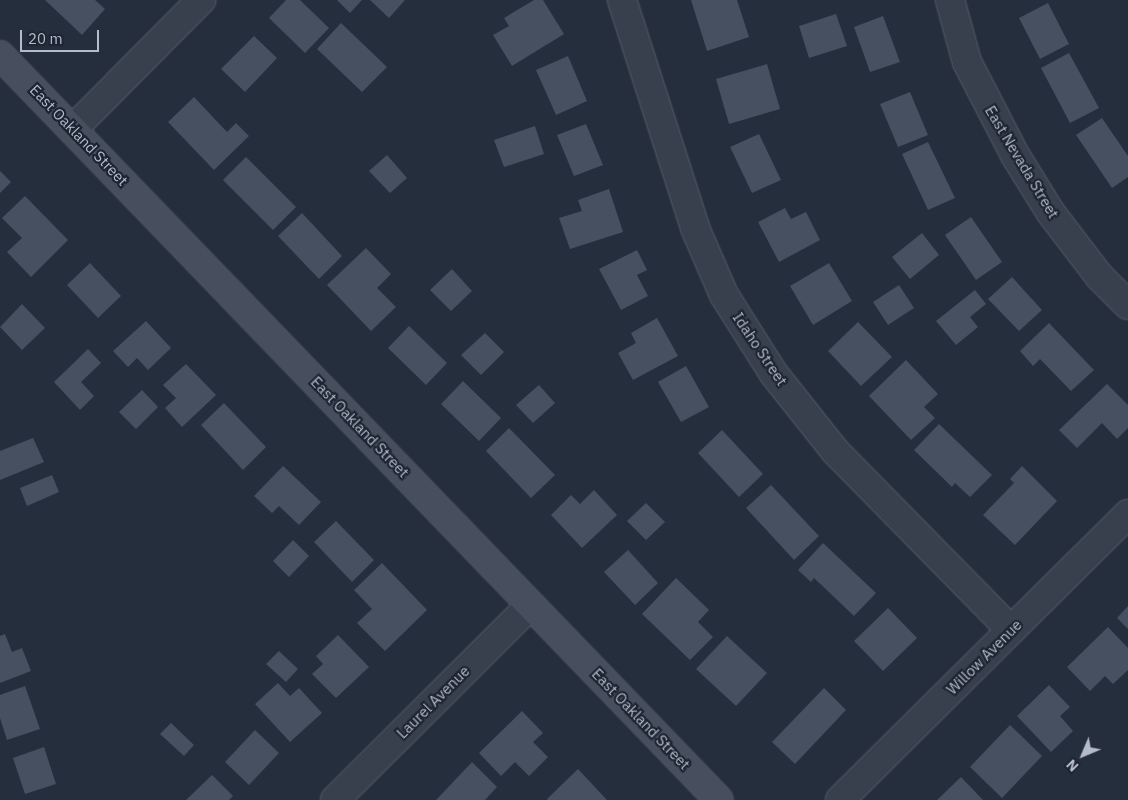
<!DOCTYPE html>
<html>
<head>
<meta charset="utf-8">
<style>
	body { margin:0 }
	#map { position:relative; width:1128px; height:800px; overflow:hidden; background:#252e3c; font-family:"IBM Plex Sans",sans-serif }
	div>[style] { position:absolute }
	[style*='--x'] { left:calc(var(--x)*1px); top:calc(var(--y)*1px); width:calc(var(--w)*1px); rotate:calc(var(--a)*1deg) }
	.building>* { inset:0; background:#465060 }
	.roads { filter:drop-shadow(0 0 1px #575e6b) drop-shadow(0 0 1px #575e6b) }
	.street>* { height:28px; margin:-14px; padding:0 14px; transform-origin:14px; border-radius:14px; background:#39404d }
	.secondary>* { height:28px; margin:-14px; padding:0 14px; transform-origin:14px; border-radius:14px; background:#474f5f }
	span { translate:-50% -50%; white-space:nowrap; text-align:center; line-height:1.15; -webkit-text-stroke:4.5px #1e2532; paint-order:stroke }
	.street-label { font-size:15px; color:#b5bbc8 }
	.north { position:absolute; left:1058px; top:730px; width:50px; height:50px; -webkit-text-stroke:4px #1e2532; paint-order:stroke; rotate:225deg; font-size:14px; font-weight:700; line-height:20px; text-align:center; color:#b5bbc8 }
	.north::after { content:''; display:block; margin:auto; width:18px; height:22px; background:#b5bbc8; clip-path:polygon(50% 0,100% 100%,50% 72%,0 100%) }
	.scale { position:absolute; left:20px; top:30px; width:79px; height:22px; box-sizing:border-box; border:2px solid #b5bbc8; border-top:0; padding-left:6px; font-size:15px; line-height:18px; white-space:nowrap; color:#b5bbc8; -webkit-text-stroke:4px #1e2532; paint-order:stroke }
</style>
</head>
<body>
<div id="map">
	<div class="building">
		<div style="clip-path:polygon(45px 0,95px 0,105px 9px,82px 35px)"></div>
		<div style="clip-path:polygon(286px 0,300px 0,329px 28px,305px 53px,269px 18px)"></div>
		<div style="clip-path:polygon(337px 0,362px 0,350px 13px)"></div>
		<div style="clip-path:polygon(370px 0,405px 0,389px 18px)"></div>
		<div style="clip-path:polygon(534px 0,543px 0,564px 34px,512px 66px,493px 35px,509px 26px,504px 18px)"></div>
		<div style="clip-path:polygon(691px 0,737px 0,749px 37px,707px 51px)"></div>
		<div style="clip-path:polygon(1048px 3px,1069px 44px,1040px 59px,1019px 18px)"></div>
		<div style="clip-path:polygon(836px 14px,847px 46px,809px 58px,799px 26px)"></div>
		<div style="clip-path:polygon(883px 16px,900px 62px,870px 72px,854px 27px)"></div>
		<div style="clip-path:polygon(341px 23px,387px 67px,362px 92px,317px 49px)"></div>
		<div style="clip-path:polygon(254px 36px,277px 58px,245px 92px,221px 69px)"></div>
		<div style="clip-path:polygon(1069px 53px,1099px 108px,1070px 123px,1041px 68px)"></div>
		<div style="clip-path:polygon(568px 56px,587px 101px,556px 115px,536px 70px)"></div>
		<div style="clip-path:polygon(767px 64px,780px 109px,729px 124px,716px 79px)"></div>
		<div style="clip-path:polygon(910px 92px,928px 135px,898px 147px,880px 104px)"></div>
		<div style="clip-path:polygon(194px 97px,227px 132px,236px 123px,249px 136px,214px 170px,168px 122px)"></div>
		<div style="clip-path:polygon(1102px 118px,1128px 156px,1128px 177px,1112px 188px,1076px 135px)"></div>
		<div style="clip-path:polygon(586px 124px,603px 165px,574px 176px,557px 135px)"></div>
		<div style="clip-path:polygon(535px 126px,544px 154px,504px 167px,494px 140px)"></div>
		<div style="clip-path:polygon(759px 134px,781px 180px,752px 193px,730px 147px)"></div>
		<div style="clip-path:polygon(928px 142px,955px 198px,928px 210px,902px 154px)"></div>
		<div style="clip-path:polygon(387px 155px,407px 178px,390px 193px,369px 171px)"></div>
		<div style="clip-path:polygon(246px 157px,296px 207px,273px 230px,223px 180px)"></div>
		<div style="clip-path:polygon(0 171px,11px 182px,0 193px)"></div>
		<div style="clip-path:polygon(609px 189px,623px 232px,570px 249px,559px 218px,582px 211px,578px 200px)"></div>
		<div style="clip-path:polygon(25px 196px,68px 240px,31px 277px,7px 252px,22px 238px,2px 218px)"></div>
		<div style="clip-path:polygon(785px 208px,791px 219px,806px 212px,820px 240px,779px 262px,758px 222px)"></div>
		<div style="clip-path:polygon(302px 213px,342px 256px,319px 279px,278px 236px)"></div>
		<div style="clip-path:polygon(971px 217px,1002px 262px,976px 280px,945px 235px)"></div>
		<div style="clip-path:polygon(922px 233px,939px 255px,910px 279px,892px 257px)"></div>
		<div style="clip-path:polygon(366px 248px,391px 274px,377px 288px,396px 307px,371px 331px,327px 285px)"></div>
		<div style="clip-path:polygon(637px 250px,647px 270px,637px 275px,648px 296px,621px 310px,599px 269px)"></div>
		<div style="clip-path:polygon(90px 263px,121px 296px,98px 318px,67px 285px)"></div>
		<div style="clip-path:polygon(829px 263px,852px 301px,813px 325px,790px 286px)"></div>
		<div style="clip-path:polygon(452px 269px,472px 291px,451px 311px,430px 290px)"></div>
		<div style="clip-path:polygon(1012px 277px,1042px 310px,1019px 331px,988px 299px)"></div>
		<div style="clip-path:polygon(899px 285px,914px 308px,888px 325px,873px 302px)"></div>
		<div style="clip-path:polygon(975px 290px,986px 304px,970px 317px,978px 327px,956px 345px,936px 321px)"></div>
		<div style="clip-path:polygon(22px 304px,45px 328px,22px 350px,0 327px)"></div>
		<div style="clip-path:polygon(657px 318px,678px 356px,633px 380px,618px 353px,636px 343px,631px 333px)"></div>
		<div style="clip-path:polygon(146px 321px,171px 348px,148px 370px,137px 358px,128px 367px,113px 351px)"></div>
		<div style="clip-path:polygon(858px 322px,892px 357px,861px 386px,828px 351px)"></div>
		<div style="clip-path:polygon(1049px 323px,1094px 370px,1071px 391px,1040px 359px,1033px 366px,1020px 351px)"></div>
		<div style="clip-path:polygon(409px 326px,447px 363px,426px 385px,388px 348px)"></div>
		<div style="clip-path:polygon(485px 333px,504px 352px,481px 375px,461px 355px)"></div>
		<div style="clip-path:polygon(88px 349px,101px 363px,81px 382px,94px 396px,80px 410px,54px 382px)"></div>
		<div style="clip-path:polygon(906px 360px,938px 394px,924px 407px,935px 418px,911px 440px,869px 396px)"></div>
		<div style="clip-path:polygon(186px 364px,216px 395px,182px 427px,165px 408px,176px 398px,163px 385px)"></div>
		<div style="clip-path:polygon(686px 366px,709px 407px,681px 422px,658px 382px)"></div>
		<div style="clip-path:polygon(463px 381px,501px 418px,479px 441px,441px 404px)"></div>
		<div style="clip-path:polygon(1107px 384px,1128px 405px,1128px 428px,1117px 439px,1102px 423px,1077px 448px,1059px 430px)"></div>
		<div style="clip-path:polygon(539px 385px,555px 403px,533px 423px,516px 405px)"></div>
		<div style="clip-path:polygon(142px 390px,158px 407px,136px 429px,119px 412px)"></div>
		<div style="clip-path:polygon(224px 403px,266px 447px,243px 470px,201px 425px)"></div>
		<div style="clip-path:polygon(939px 424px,992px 475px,970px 497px,955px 483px,952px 487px,914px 450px)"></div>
		<div style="clip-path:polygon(509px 428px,555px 475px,531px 498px,486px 451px)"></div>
		<div style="clip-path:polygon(722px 430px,763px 474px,739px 497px,698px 453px)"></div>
		<div style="clip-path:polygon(33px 438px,44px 462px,0 480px,0 451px)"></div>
		<div style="clip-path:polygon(283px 466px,321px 502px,299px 525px,279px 506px,272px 513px,254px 496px)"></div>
		<div style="clip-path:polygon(1022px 466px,1057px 501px,1015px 545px,983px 515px,1014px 483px,1010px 479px)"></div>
		<div style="clip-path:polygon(52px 475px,59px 492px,27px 506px,20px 488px)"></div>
		<div style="clip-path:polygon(771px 485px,819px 536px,794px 560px,746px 508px)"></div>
		<div style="clip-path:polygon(594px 490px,617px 515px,582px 548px,551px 515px,571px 495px,580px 504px)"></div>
		<div style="clip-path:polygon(646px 503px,665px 522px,646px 540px,627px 521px)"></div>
		<div style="clip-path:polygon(336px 521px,374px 560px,352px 582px,314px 542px)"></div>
		<div style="clip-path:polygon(293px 540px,309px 556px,289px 577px,273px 561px)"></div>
		<div style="clip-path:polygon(823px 543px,876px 593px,854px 616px,814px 578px,811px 582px,798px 570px)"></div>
		<div style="clip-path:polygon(628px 550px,658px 583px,635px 605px,604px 572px)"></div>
		<div style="clip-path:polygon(382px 563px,427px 610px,385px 651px,357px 623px,372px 609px,354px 590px)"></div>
		<div style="clip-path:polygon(676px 578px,709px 610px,698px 622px,713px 637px,690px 660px,642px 614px)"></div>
		<div style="clip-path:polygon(1128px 606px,1128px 629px,1117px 618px)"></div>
		<div style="clip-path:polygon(888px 608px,917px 638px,883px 671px,854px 641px)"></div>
		<div style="clip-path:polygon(1108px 627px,1128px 648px,1128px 670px,1113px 684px,1105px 676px,1090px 691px,1067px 667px)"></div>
		<div style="clip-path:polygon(5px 634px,12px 652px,22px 648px,31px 671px,0 683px,0 636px)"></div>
		<div style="clip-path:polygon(338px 635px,369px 667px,336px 698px,312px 674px,323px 664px,316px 656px)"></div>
		<div style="clip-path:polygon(727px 636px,767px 673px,736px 706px,696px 669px)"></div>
		<div style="clip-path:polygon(279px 651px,298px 669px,286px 682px,266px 664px)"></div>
		<div style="clip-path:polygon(278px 683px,290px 696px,299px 688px,322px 713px,290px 742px,255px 704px)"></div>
		<div style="clip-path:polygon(1049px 685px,1070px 707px,1060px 716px,1073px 731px,1051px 752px,1017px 716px)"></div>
		<div style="clip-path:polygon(25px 686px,40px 729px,7px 740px,0 718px,0 695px)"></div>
		<div style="clip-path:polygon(824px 688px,846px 710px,795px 764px,772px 742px)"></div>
		<div style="clip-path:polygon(522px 711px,543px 733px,533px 742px,548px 757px,529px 776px,515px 762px,501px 776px,479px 753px)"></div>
		<div style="clip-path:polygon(171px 723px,194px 745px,184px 756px,160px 734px)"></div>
		<div style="clip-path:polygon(1010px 725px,1042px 756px,1002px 798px,970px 767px)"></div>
		<div style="clip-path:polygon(255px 730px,279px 753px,249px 785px,225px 762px)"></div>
		<div style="clip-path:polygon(44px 747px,56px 784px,25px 794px,13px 758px)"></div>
		<div style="clip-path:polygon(472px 762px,497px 787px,485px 800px,436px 800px)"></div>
		<div style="clip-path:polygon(578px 769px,607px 800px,548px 800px,547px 799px)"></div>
		<div style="clip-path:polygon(212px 775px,233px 796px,229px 800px,186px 800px)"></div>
		<div style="clip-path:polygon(961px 777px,983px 800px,937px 800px)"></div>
	</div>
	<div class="roads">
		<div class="street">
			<div style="--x:622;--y:0;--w:239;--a:72.2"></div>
			<div style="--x:695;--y:228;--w:73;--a:66.6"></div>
			<div style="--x:724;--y:295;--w:93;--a:57.7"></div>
			<div style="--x:774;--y:374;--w:98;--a:51.6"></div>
			<div style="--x:835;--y:451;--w:251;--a:45.5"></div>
			<div style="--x:950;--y:0;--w:64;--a:74.7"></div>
			<div style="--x:967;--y:62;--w:105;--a:62.7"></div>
			<div style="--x:1015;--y:155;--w:68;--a:58.2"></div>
			<div style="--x:1051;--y:213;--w:79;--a:52.7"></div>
			<div style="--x:1099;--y:276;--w:41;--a:45"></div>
			<div style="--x:73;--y:129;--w:182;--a:-45.2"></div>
			<div style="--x:335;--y:800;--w:276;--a:-44.9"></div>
			<div style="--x:840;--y:800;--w:406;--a:-44.8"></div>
		</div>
		<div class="secondary">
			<div style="--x:0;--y:55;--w:1035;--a:46.02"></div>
		</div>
	</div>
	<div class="street-label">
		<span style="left:79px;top:135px;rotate:46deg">East Oakland Street</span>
		<span style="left:1022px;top:162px;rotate:59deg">East Nevada Street</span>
		<span style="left:760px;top:349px;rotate:56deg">Idaho Street</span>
		<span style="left:360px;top:427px;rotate:46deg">East Oakland Street</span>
		<span style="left:984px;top:657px;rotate:-45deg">Willow Avenue</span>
		<span style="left:433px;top:702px;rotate:-45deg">Laurel Avenue</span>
		<span style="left:641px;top:719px;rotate:46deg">East Oakland Street</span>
	</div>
	<div class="north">N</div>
	<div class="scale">20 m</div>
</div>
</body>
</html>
